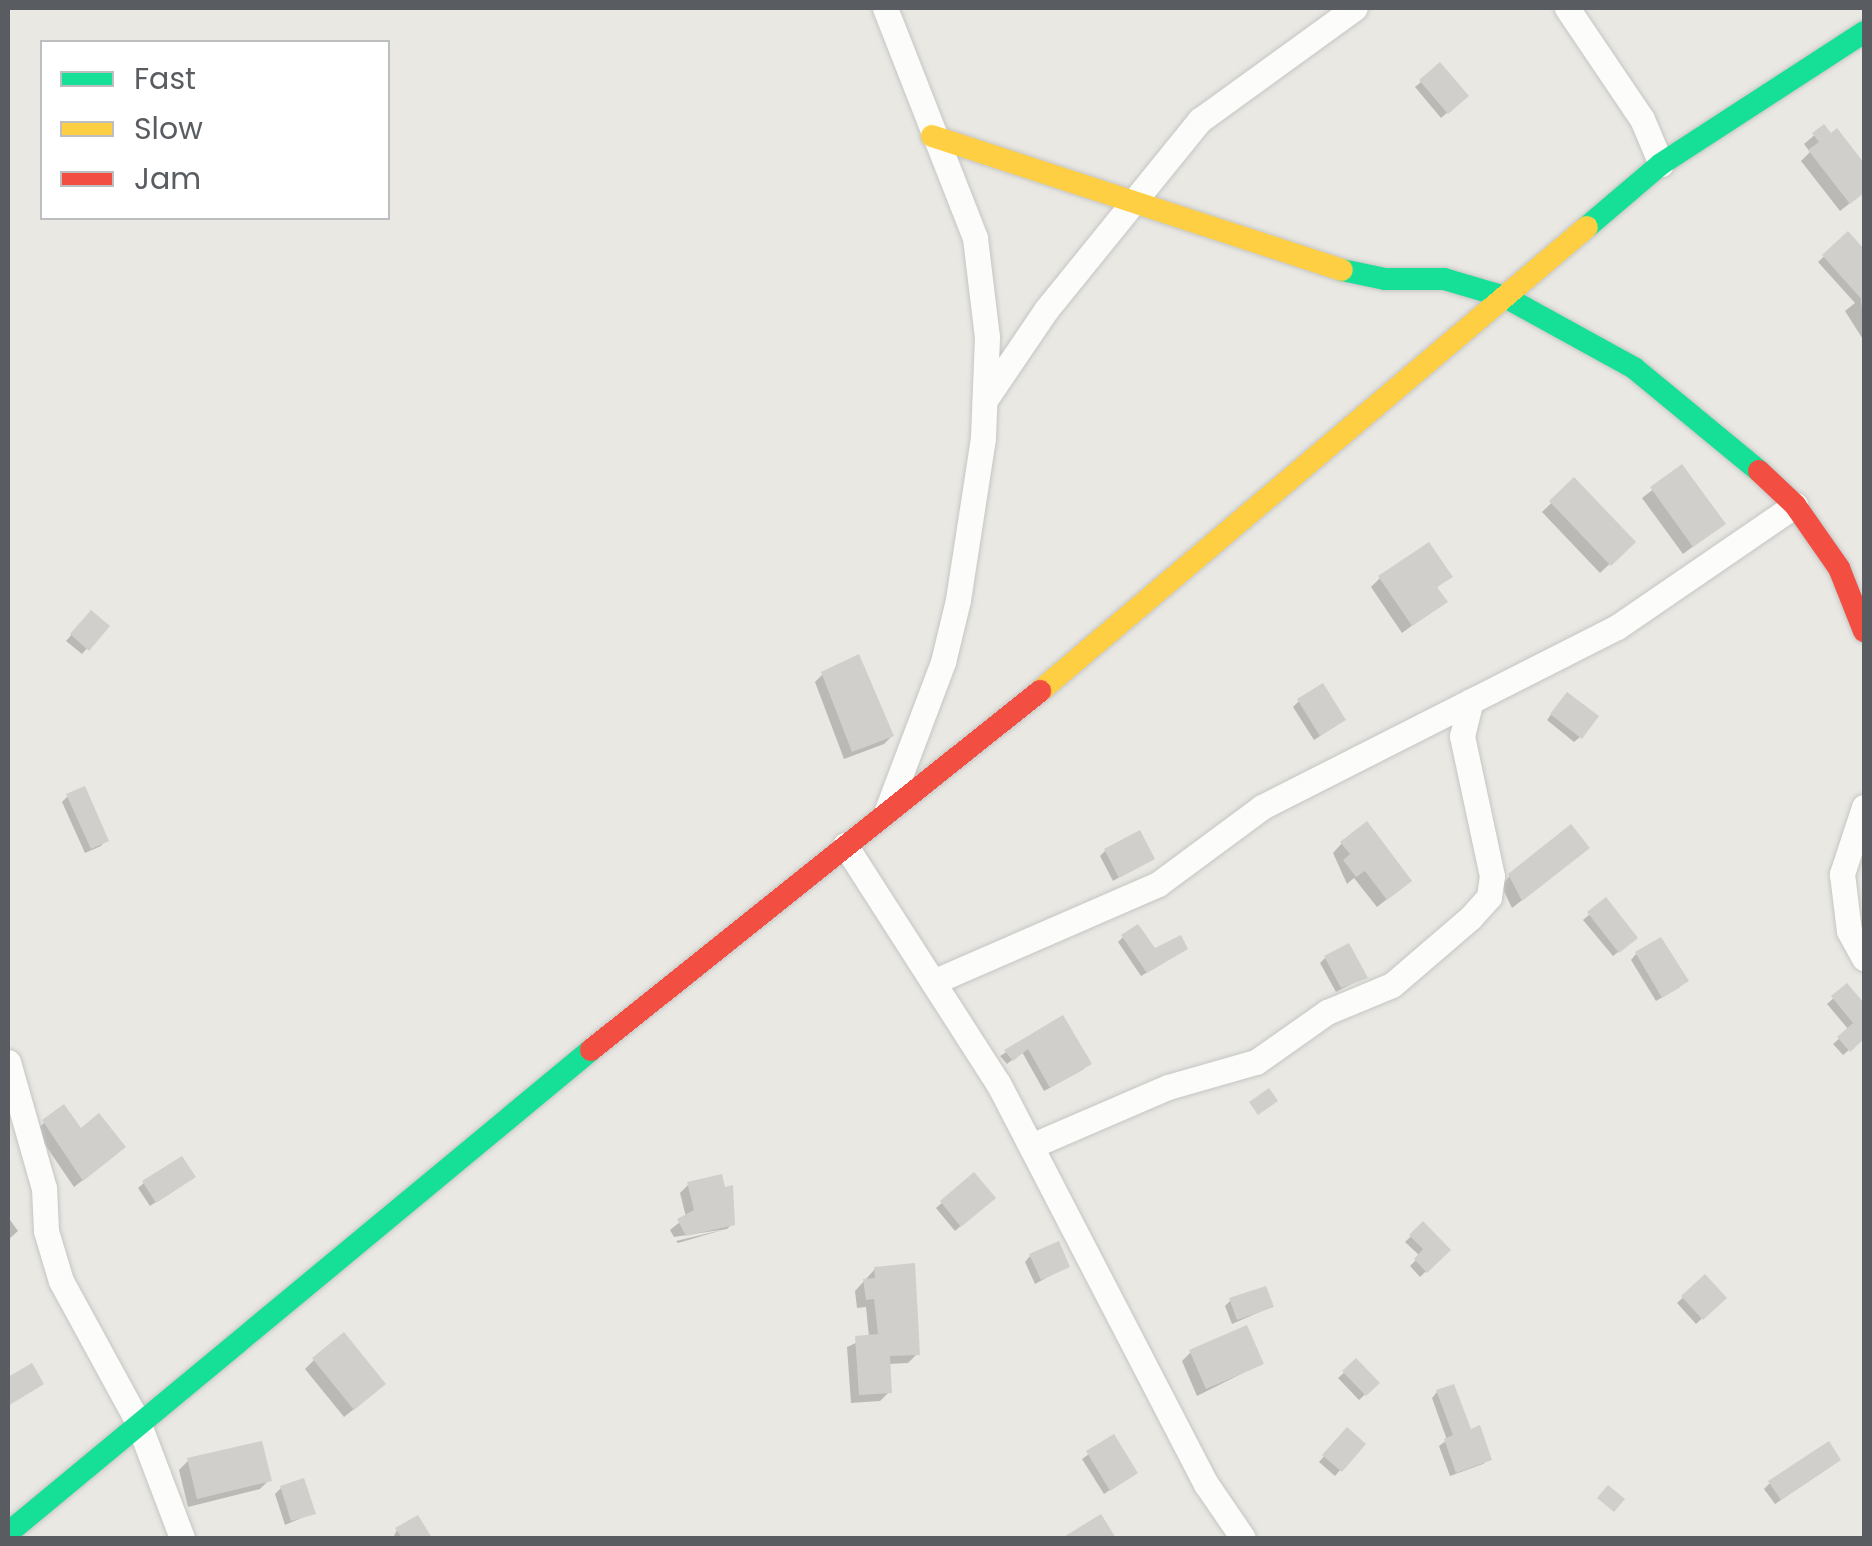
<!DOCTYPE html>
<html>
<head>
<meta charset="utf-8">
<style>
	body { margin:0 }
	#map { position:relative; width:1872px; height:1546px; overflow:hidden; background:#e9e8e3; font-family:Poppins,sans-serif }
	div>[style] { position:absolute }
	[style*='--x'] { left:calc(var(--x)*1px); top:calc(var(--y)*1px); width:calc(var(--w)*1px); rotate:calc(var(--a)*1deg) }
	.shadow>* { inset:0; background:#0003 }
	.building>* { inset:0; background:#d0cfcc }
	.roads { filter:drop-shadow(0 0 2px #c5c5c4) drop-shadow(0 0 2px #c5c5c4) }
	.street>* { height:25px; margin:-12.5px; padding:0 12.5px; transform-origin:12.5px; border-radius:12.5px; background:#fcfcfb }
	.fast>* { height:22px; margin:-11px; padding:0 11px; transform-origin:11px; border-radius:11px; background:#16e098 }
	.slow>* { height:22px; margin:-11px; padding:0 11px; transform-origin:11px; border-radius:11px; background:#ffcf43 }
	.jam>* { height:22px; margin:-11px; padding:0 11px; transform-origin:11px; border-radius:11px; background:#f24e42 }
	span { translate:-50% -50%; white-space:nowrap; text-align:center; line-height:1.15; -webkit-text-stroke:8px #fff; paint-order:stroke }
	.frame { position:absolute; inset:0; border:10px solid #595c61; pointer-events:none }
	.legend { position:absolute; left:40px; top:40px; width:350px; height:180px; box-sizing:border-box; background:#fff; border:2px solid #bdbec0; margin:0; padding:12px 18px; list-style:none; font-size:30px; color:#595c61 }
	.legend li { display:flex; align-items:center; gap:20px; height:50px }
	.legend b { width:50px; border:2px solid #bdbec0 }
</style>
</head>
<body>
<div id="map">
	<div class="shadow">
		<div style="clip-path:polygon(1421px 82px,1466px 96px,1441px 118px,1415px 87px)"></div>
		<div style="clip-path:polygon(1824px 127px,1830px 136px,1836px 131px,1864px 167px,1864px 192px,1840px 211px,1801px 161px,1810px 152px,1804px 144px)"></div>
		<div style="clip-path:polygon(1848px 234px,1864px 252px,1859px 261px,1864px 341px,1845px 311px,1855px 303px,1818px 262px)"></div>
		<div style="clip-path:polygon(1682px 467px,1723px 524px,1683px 554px,1642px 498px)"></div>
		<div style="clip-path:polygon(1574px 481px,1633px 542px,1600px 573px,1542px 512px)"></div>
		<div style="clip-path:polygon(1449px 577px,1435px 589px,1444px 602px,1402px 633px,1371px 587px,1380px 578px)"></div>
		<div style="clip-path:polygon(91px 613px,106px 627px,82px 654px,66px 641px)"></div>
		<div style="clip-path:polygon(823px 674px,892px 736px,884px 744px,844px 759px,815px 682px)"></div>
		<div style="clip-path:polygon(1562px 700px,1580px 737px,1574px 742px,1547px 720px)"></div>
		<div style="clip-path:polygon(1299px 701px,1337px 725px,1314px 740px,1293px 707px)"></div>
		<div style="clip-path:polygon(68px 796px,106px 840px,101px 846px,85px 853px,62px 802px)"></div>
		<div style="clip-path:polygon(1342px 843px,1400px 889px,1377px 907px,1354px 878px,1347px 884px,1333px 853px)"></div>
		<div style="clip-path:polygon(1105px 851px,1152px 858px,1113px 881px,1100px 856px)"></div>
		<div style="clip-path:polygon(1578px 856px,1512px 908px,1501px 885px,1510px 876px)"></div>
		<div style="clip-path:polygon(1605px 901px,1629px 943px,1613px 956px,1583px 920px)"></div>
		<div style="clip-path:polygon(1123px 937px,1154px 952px,1180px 953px,1141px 976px,1118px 942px)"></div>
		<div style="clip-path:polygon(1636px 954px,1680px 987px,1656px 1001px,1631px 960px)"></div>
		<div style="clip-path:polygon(1325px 958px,1365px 977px,1336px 992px,1320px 963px)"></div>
		<div style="clip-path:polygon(1847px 986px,1864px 1007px,1864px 1037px,1843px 1055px,1833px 1044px,1849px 1030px,1827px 1004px)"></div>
		<div style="clip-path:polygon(1062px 1018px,1084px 1069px,1044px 1091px,1022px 1052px,1007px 1064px,1000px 1056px)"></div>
		<div style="clip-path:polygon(64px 1108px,81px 1131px,115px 1155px,74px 1187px,35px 1130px)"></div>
		<div style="clip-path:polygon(974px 1175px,987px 1203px,955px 1231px,936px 1208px)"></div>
		<div style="clip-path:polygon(193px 1177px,150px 1206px,138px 1188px,144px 1183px)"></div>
		<div style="clip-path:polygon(689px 1184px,732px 1224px,727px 1229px,674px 1237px,670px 1230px,686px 1217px,680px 1193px)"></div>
		<div style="clip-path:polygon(8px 1217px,18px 1231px,8px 1240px)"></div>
		<div style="clip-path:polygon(1423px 1225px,1448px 1250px,1420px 1277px,1410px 1266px,1420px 1256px,1405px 1242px)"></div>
		<div style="clip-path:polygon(726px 1229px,678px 1243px,676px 1241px)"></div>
		<div style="clip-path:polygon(1030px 1256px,1068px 1266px,1035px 1284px,1025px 1262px)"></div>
		<div style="clip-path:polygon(875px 1269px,917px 1354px,908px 1363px,888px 1364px,889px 1392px,880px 1401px,851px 1403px,847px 1347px,869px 1337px,866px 1307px,857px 1308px,855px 1291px)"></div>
		<div style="clip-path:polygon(1705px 1277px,1724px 1298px,1696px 1324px,1677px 1303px)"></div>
		<div style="clip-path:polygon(1231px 1300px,1271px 1307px,1232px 1324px,1225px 1306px)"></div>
		<div style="clip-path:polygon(1191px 1352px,1261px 1364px,1197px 1396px,1182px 1361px)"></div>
		<div style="clip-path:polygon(314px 1360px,374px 1393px,344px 1417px,305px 1369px)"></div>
		<div style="clip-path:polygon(1356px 1362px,1377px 1383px,1359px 1400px,1338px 1378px)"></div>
		<div style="clip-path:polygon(1437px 1392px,1489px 1459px,1483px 1464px,1450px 1476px,1439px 1446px,1447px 1440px,1432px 1398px)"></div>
		<div style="clip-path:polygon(1347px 1430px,1363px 1444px,1335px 1476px,1319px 1462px)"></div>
		<div style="clip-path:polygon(1113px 1437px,1135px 1473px,1104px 1494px,1082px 1459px)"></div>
		<div style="clip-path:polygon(188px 1461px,269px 1480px,260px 1489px,188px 1507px,179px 1470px)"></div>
		<div style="clip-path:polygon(1833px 1465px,1775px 1504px,1764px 1489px,1770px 1483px)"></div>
		<div style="clip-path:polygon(281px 1488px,313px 1513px,285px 1525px,275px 1494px)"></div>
		<div style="clip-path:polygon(417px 1518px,429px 1538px,393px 1538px,397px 1530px)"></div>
	</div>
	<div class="building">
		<div style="clip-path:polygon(1440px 62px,1469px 96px,1448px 114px,1419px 80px)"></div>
		<div style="clip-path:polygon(1824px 124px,1831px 133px,1837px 128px,1864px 163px,1864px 193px,1850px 204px,1808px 150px,1819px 142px,1812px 133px)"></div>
		<div style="clip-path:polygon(1848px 231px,1864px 249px,1864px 302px,1822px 255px)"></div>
		<div style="clip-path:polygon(1682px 464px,1726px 524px,1693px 547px,1650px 487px)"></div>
		<div style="clip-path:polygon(1574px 477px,1636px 542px,1611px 566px,1549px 501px)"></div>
		<div style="clip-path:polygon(1429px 542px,1453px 577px,1437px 587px,1448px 602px,1412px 626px,1378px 576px)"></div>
		<div style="clip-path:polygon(91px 610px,110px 626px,89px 651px,70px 634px)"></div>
		<div style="clip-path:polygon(859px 654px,894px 736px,852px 752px,821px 672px)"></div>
		<div style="clip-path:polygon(1323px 683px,1346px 720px,1320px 736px,1297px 699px)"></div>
		<div style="clip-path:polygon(1567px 692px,1599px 716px,1582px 739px,1550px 714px)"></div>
		<div style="clip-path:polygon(85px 786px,109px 841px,91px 849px,66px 794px)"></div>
		<div style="clip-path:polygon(1367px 821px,1412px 881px,1387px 900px,1365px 871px,1356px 877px,1343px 860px,1350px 854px,1340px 842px)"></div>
		<div style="clip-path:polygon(1571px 824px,1590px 848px,1522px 901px,1508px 874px)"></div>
		<div style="clip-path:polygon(1140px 830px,1155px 859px,1119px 878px,1104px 849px)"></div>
		<div style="clip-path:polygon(1606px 897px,1638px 938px,1619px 953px,1587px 912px)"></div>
		<div style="clip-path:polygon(1138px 924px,1155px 948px,1181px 935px,1188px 949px,1147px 973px,1121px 935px)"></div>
		<div style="clip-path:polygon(1661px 937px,1689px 981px,1662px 998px,1635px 952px)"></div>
		<div style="clip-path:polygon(1349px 943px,1368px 978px,1341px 988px,1324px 956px)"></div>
		<div style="clip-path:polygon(1847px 983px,1864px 1003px,1864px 1039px,1850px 1052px,1837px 1037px,1853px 1023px,1831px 996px)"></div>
		<div style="clip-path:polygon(1063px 1015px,1092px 1064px,1050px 1088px,1028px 1049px,1013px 1061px,1004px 1050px)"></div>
		<div style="clip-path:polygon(1269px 1088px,1278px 1101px,1258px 1115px,1249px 1102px)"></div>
		<div style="clip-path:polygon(64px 1104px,81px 1128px,99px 1113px,126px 1147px,83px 1181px,42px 1120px)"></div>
		<div style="clip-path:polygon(182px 1156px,196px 1177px,156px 1203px,142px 1181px)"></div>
		<div style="clip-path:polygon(974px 1172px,996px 1198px,961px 1227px,940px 1201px)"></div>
		<div style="clip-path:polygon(722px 1174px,725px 1187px,733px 1185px,735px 1225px,686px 1236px,677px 1219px,694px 1210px,687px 1182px)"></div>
		<div style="clip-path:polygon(1423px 1221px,1451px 1250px,1427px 1273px,1414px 1259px,1423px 1249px,1409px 1235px)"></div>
		<div style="clip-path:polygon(1059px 1241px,1070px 1267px,1041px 1280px,1029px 1254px)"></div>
		<div style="clip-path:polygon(915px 1263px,920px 1355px,890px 1356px,892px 1393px,859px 1395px,855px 1336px,878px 1334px,874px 1299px,866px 1300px,863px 1279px,875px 1278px,874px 1267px)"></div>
		<div style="clip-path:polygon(1705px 1274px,1727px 1298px,1703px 1320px,1681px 1296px)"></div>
		<div style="clip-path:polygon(1266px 1286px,1274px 1307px,1237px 1320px,1229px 1298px)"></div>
		<div style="clip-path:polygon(1247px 1325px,1264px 1364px,1206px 1389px,1189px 1350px)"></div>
		<div style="clip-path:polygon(344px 1332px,386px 1384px,354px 1410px,312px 1358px)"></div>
		<div style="clip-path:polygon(1356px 1358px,1380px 1383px,1366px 1396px,1342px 1371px)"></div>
		<div style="clip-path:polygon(32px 1363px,44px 1384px,8px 1406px,8px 1377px)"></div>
		<div style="clip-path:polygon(1454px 1384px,1471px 1429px,1480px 1425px,1492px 1460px,1456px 1473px,1444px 1439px,1453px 1435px,1436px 1390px)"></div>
		<div style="clip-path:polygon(1347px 1427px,1366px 1444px,1342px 1472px,1322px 1455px)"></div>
		<div style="clip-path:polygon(1114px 1434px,1138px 1473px,1110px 1491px,1086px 1451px)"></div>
		<div style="clip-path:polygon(262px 1441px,272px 1481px,197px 1499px,187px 1458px)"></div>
		<div style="clip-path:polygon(1829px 1441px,1841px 1460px,1781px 1500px,1768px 1481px)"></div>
		<div style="clip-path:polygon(304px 1478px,316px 1514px,291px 1521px,280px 1486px)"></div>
		<div style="clip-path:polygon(1608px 1485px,1625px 1499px,1614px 1512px,1597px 1498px)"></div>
		<div style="clip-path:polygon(1101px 1514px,1116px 1538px,1062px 1538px)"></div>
		<div style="clip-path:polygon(418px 1515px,432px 1538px,402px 1538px,395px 1528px)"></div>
	</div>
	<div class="roads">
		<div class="street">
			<div style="--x:885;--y:8;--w:247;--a:68.6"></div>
			<div style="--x:975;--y:238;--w:100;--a:83.1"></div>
			<div style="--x:987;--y:337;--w:101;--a:92.3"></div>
			<div style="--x:983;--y:438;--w:164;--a:98.8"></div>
			<div style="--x:958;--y:600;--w:64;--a:103.6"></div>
			<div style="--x:943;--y:662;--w:158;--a:110.7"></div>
			<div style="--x:1567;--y:8;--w:134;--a:56"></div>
			<div style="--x:1642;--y:119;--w:49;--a:67.1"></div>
			<div style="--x:985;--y:400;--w:109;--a:-55.9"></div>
			<div style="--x:1046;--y:310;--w:245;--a:-51"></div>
			<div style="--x:1200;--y:120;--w:191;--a:-35.9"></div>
			<div style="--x:1864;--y:807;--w:71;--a:108.2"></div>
			<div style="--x:1842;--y:874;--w:57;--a:83"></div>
			<div style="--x:1849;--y:931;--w:31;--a:61"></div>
			<div style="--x:845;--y:845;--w:283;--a:57.3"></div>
			<div style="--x:998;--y:1083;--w:452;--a:62.6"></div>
			<div style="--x:1206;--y:1484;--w:65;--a:55.6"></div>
			<div style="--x:933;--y:982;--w:245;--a:-23.5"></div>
			<div style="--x:1158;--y:884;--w:129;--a:-36.5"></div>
			<div style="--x:1262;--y:807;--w:398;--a:-26.9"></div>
			<div style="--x:1617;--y:627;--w:216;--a:-34.4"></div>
			<div style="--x:8;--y:1062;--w:131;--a:74.1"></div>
			<div style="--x:44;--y:1188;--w:43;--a:87.3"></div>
			<div style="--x:46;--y:1231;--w:52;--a:73.3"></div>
			<div style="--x:61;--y:1281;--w:161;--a:61.4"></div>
			<div style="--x:138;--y:1422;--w:124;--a:69.2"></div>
			<div style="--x:1031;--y:1146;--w:149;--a:-23.3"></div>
			<div style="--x:1168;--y:1087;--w:91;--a:-15.9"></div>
			<div style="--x:1256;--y:1062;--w:87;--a:-35.2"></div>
			<div style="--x:1327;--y:1012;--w:70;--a:-22.6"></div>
			<div style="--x:1392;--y:985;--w:104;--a:-40.7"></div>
			<div style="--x:1471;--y:917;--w:27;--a:-48"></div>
			<div style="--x:1489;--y:897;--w:21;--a:-82"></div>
			<div style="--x:1492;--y:876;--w:143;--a:-102.1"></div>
			<div style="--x:1462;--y:736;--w:36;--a:-76"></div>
		</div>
		<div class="fast">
			<div style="--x:1587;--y:227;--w:97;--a:-40.4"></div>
			<div style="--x:1661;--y:164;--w:242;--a:-33"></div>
			<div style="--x:1342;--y:270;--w:44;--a:11.8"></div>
			<div style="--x:1385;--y:279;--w:59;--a:0"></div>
			<div style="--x:1444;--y:279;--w:64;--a:16.4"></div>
			<div style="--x:1505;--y:297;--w:147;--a:28.8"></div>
			<div style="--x:1634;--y:368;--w:162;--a:39.5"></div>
			<div style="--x:8;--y:1533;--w:757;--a:-39.64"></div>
		</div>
		<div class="slow">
			<div style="--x:932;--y:136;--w:431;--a:18.1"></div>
			<div style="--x:1040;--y:691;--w:717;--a:-40.31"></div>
		</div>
		<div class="jam">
			<div style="--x:1759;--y:471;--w:50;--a:43.4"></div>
			<div style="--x:1795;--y:505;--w:77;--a:55.1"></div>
			<div style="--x:1839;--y:568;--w:68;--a:68.4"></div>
			<div style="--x:591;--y:1050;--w:575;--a:-38.64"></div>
		</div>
	</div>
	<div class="frame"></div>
	<ul class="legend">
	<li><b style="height:12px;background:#16e098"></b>Fast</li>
	<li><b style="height:12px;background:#ffcf43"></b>Slow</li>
	<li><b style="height:12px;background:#f24e42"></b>Jam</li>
	</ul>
</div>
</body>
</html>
